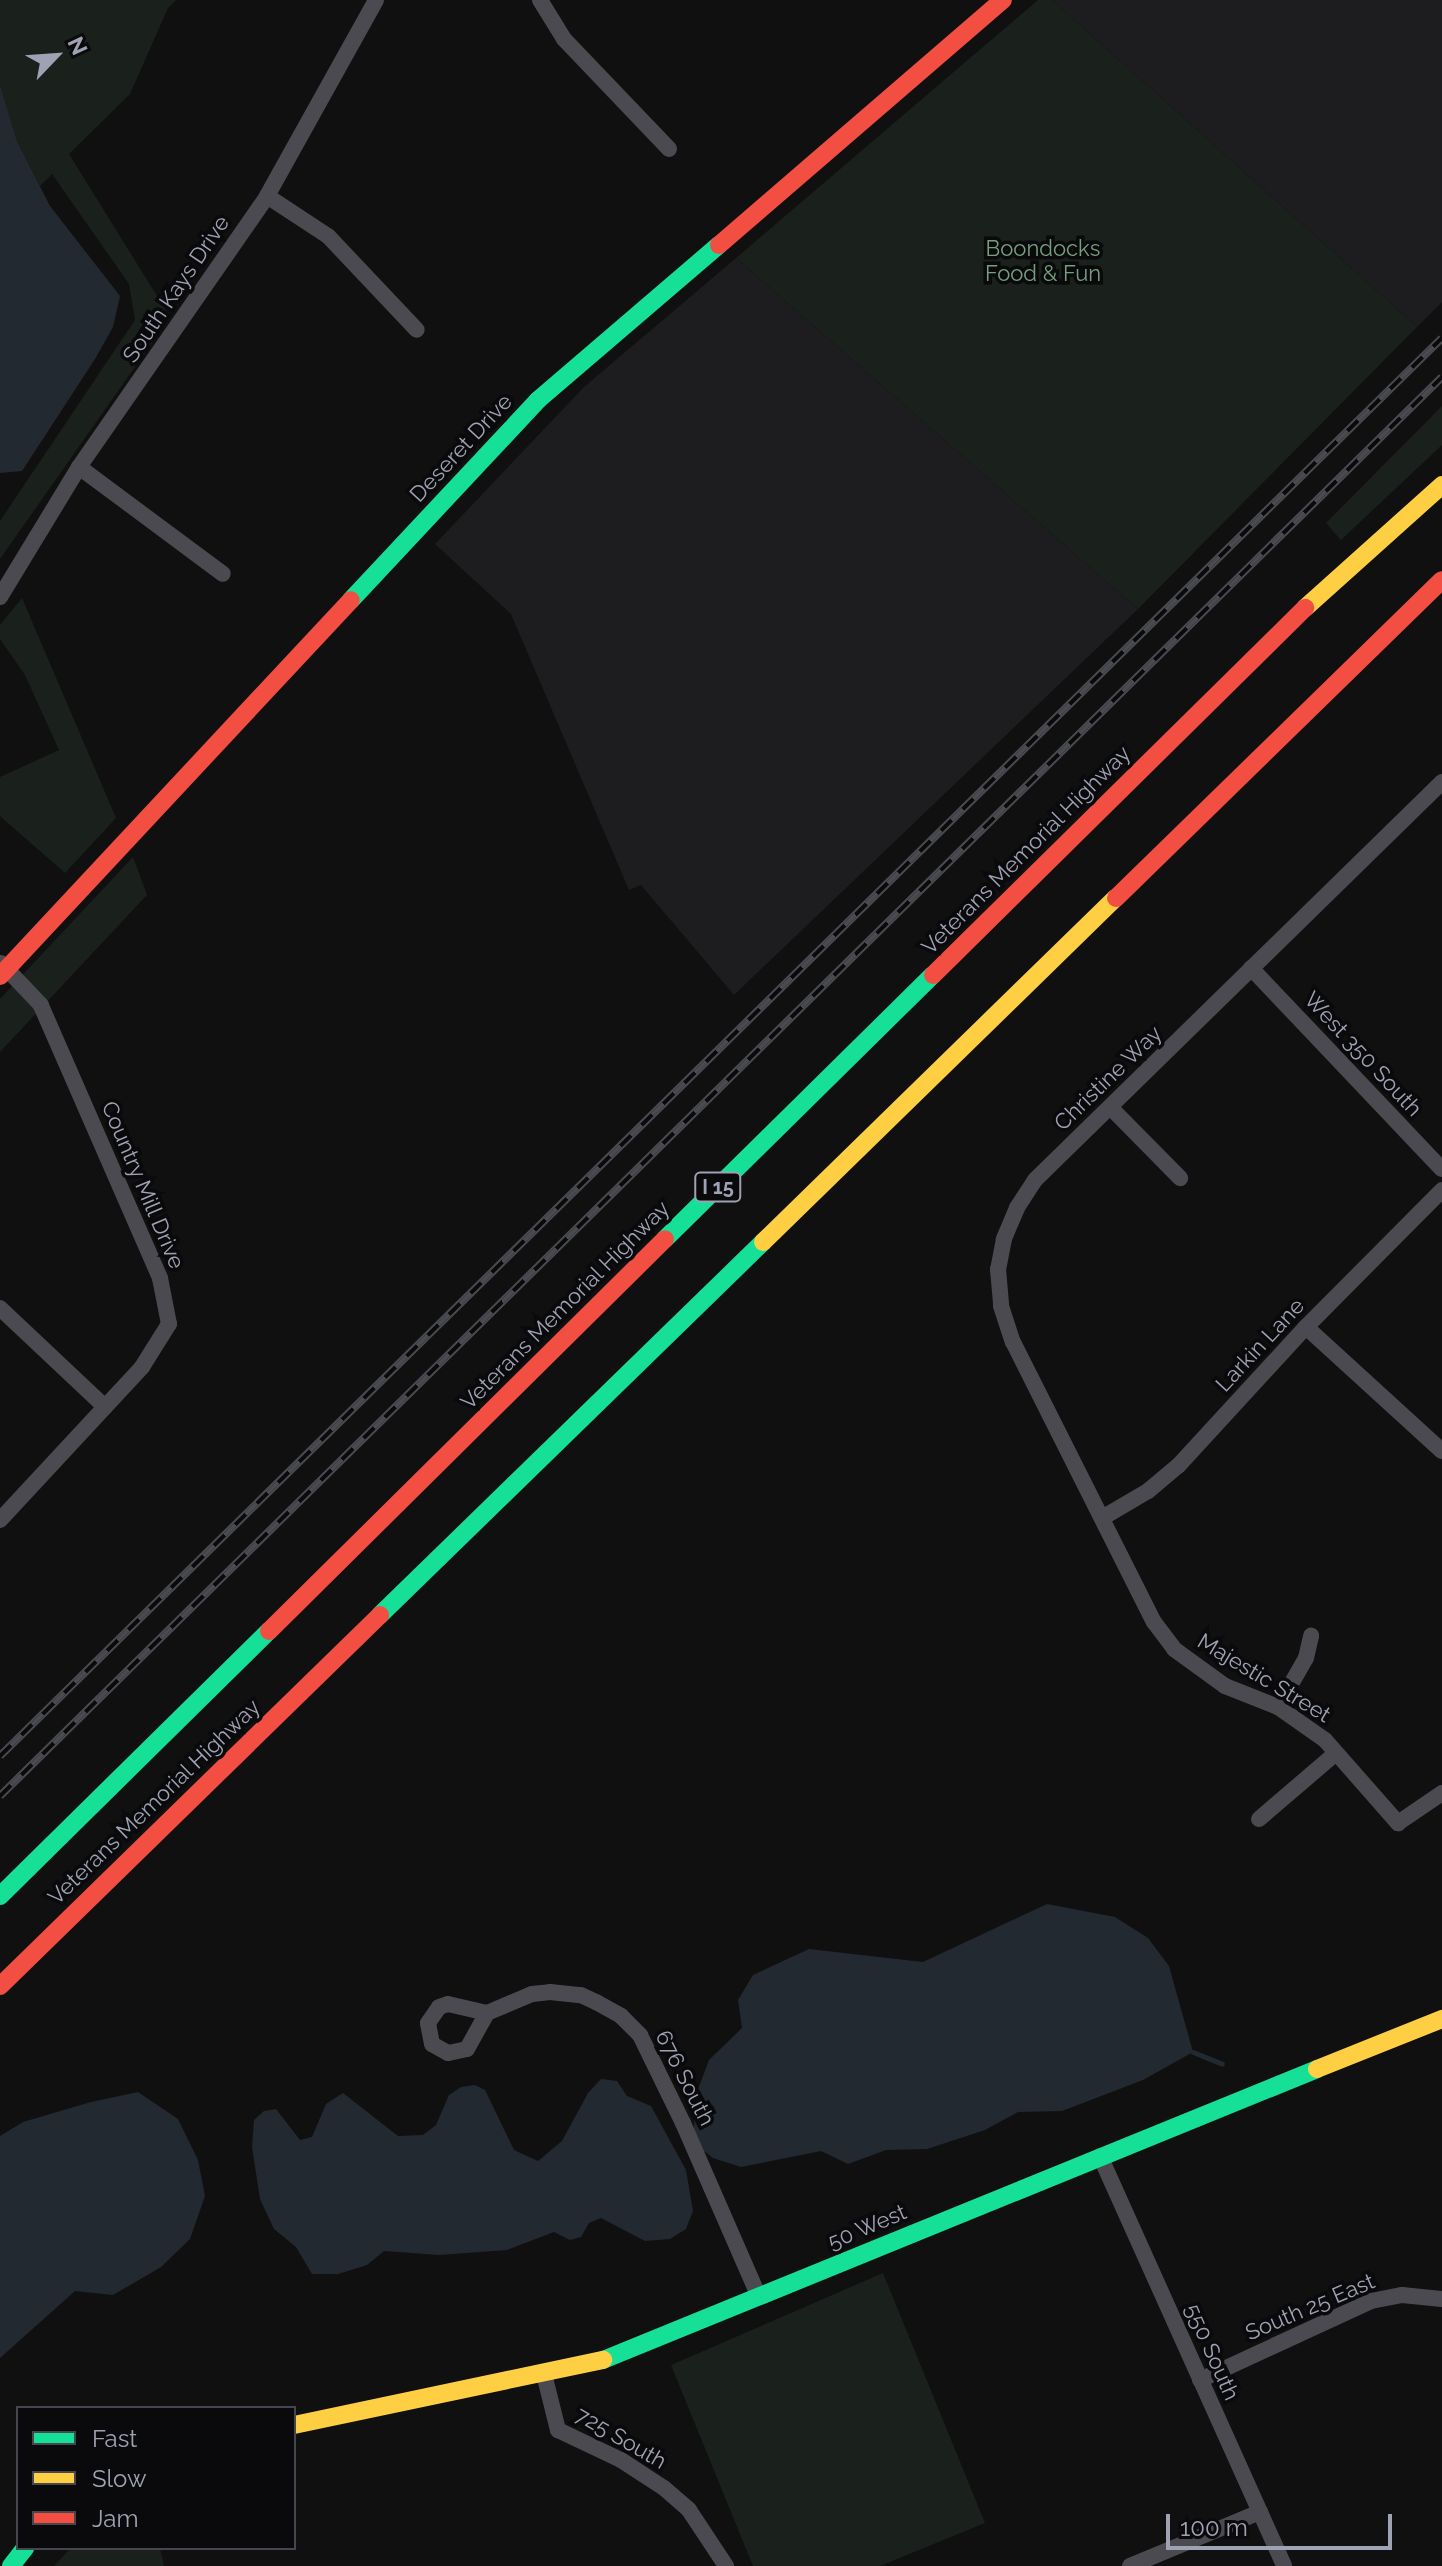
<!DOCTYPE html>
<html>
<head>
<meta charset="utf-8">
<style>
	body { margin:0 }
	#map { position:relative; width:1442px; height:2566px; overflow:hidden; background:#101010; font-family:Raleway,sans-serif }
	div>[style] { position:absolute }
	[style*='--x'] { left:calc(var(--x)*1px); top:calc(var(--y)*1px); width:calc(var(--w)*1px); rotate:calc(var(--a)*1deg) }
	.built>* { inset:0; background:#1d1d1f }
	.green>* { inset:0; background:#1a201b }
	.water>* { inset:0; background:#232931 }
	.stream>* { height:5px; margin:-2.5px; padding:0 2.5px; transform-origin:2.5px; border-radius:2.5px; background:#232931 }
	.street>* { height:16px; margin:-8px; padding:0 8px; transform-origin:8px; border-radius:8px; background:#4a4a50 }
	.fast>* { height:18px; margin:-9px; padding:0 9px; transform-origin:9px; border-radius:9px; background:#16e098 }
	.slow>* { height:18px; margin:-9px; padding:0 9px; transform-origin:9px; border-radius:9px; background:#ffcf43 }
	.jam>* { height:18px; margin:-9px; padding:0 9px; transform-origin:9px; border-radius:9px; background:#f24e42 }
	.rail>* { height:8px; margin-top:-4px; transform-origin:0; background:repeating-linear-gradient(90deg,#0a0a0c 0 15px,#4a4b50 0 30px); box-sizing:border-box; border-block:2px solid #4a4b50 }
	span { translate:-50% -50%; white-space:nowrap; text-align:center; line-height:1.15; -webkit-text-stroke:7px #0a0a0c; paint-order:stroke }
	.shield-label span { padding:2px 6px; background:#0a0a0c; border:2px solid; border-radius:6px; -webkit-text-stroke-width:0 }
	.shield-label { font-size:20px; color:#9fa2b2; font-weight:700 }
	.park-label { font-size:22px; color:#759f7f }
	.street-label { font-size:22px; color:#9fa2b2 }
	.legend { position:absolute; left:16px; top:2406px; width:280px; height:144px; box-sizing:border-box; background:#0a0a0c; border:2px solid #46474e; margin:0; padding:10px 14px; list-style:none; font-size:24px; color:#9fa2b2 }
	.legend li { display:flex; align-items:center; gap:16px; height:40px }
	.legend b { width:40px; border:2px solid #46474e }
	.north { position:absolute; left:16px; top:16px; width:80px; height:80px; -webkit-text-stroke:6px #0a0a0c; paint-order:stroke; rotate:65deg; font-size:22px; font-weight:700; line-height:32px; text-align:center; color:#9fa2b2 }
	.north::after { content:''; display:block; margin:auto; width:28px; height:36px; background:#9fa2b2; clip-path:polygon(50% 0,100% 100%,50% 72%,0 100%) }
	.scale { position:absolute; left:1166px; top:2514px; width:226px; height:36px; box-sizing:border-box; border:4px solid #9fa2b2; border-top:0; padding-left:10px; font-size:24px; line-height:28px; white-space:nowrap; color:#9fa2b2; -webkit-text-stroke:6px #0a0a0c; paint-order:stroke }
</style>
</head>
<body>
<div id="map">
	<div class="built">
		<div style="clip-path:polygon(1052px 0,1442px 0,1442px 302px,1417px 327px)"></div>
		<div style="clip-path:polygon(736px 258px,1138px 609px,734px 995px,641px 885px,629px 890px,511px 614px,435px 544px,584px 387px)"></div>
	</div>
	<div class="green">
		<div style="clip-path:polygon(0 0,176px 0,168px 8px,130px 94px,69px 154px,170px 317px,0 559px,0 521px,135px 320px,129px 284px,52px 174px,40px 186px,17px 141px,0 85px)"></div>
		<div style="clip-path:polygon(1038px 0,1052px 0,1417px 327px,1138px 609px,736px 258px)"></div>
		<div style="clip-path:polygon(1442px 406px,1442px 445px,1341px 540px,1326px 523px)"></div>
		<div style="clip-path:polygon(22px 598px,116px 818px,65px 873px,0 816px,0 777px,59px 750px,25px 675px,0 639px,0 625px)"></div>
		<div style="clip-path:polygon(133px 857px,147px 895px,0 1052px,0 999px)"></div>
		<div style="clip-path:polygon(883px 2273px,985px 2523px,880px 2566px,753px 2566px,671px 2365px)"></div>
		<div style="clip-path:polygon(71px 2548px,160px 2548px,164px 2566px,54px 2566px)"></div>
	</div>
	<div class="water">
		<div style="clip-path:polygon(0 85px,17px 141px,50px 206px,120px 296px,113px 327px,95px 359px,22px 471px,0 473px)"></div>
		<div style="clip-path:polygon(1047px 1904px,1115px 1917px,1148px 1938px,1169px 1966px,1193px 2052px,1143px 2080px,1062px 2111px,1018px 2112px,985px 2130px,927px 2149px,886px 2150px,848px 2164px,821px 2151px,741px 2167px,713px 2158px,699px 2147px,694px 2128px,696px 2095px,709px 2060px,742px 2028px,738px 2000px,753px 1975px,809px 1949px,923px 1962px)"></div>
		<div style="clip-path:polygon(601px 2079px,617px 2081px,627px 2096px,651px 2106px,686px 2170px,693px 2211px,686px 2229px,670px 2239px,645px 2241px,601px 2218px,589px 2223px,581px 2237px,570px 2240px,554px 2232px,507px 2250px,439px 2255px,384px 2251px,367px 2265px,338px 2274px,312px 2274px,296px 2247px,274px 2229px,260px 2199px,252px 2147px,254px 2120px,264px 2111px,276px 2109px,300px 2140px,312px 2137px,326px 2104px,343px 2093px,398px 2136px,423px 2135px,436px 2125px,449px 2095px,461px 2087px,475px 2085px,485px 2090px,514px 2150px,538px 2161px,562px 2141px,588px 2093px)"></div>
		<div style="clip-path:polygon(138px 2092px,178px 2119px,198px 2160px,205px 2196px,190px 2239px,161px 2267px,113px 2295px,75px 2291px,0 2358px,0 2136px,23px 2122px,91px 2102px)"></div>
	</div>
	<div class="stream">
		<div style="--x:1193;--y:2052;--w:31;--a:22"></div>
	</div>
	<div class="street">
		<div style="--x:540;--y:0;--w:46;--a:58.4"></div>
		<div style="--x:564;--y:39;--w:152;--a:46.3"></div>
		<div style="--x:267;--y:196;--w:73;--a:33.3"></div>
		<div style="--x:328;--y:236;--w:129;--a:46.6"></div>
		<div style="--x:79;--y:467;--w:179;--a:36.6"></div>
		<div style="--x:0;--y:597;--w:152;--a:-58.7"></div>
		<div style="--x:79;--y:467;--w:330;--a:-55.2"></div>
		<div style="--x:267;--y:196;--w:224;--a:-60.9"></div>
		<div style="--x:1442;--y:782;--w:569;--a:135.64"></div>
		<div style="--x:1035;--y:1180;--w:33;--a:123"></div>
		<div style="--x:1017;--y:1208;--w:34;--a:113"></div>
		<div style="--x:1004;--y:1239;--w:31;--a:101"></div>
		<div style="--x:998;--y:1269;--w:37;--a:85"></div>
		<div style="--x:1001;--y:1306;--w:38;--a:72"></div>
		<div style="--x:1013;--y:1342;--w:313;--a:63.3"></div>
		<div style="--x:1154;--y:1622;--w:34;--a:53"></div>
		<div style="--x:1174;--y:1649;--w:63;--a:36"></div>
		<div style="--x:1225;--y:1686;--w:57;--a:21.6"></div>
		<div style="--x:1278;--y:1707;--w:57;--a:35.1"></div>
		<div style="--x:1325;--y:1740;--w:111;--a:48.7"></div>
		<div style="--x:1398;--y:1823;--w:53;--a:-34.3"></div>
		<div style="--x:1251;--y:968;--w:277;--a:46.5"></div>
		<div style="--x:1110;--y:1107;--w:100;--a:45.4"></div>
		<div style="--x:0;--y:1308;--w:144;--a:43.3"></div>
		<div style="--x:1306;--y:1327;--w:184;--a:42.4"></div>
		<div style="--x:1102;--y:1518;--w:53;--a:-30.4"></div>
		<div style="--x:1148;--y:1491;--w:39;--a:-40"></div>
		<div style="--x:1178;--y:1466;--w:189;--a:-47.4"></div>
		<div style="--x:1306;--y:1327;--w:193;--a:-45.2"></div>
		<div style="--x:0;--y:1520;--w:209;--a:-47.1"></div>
		<div style="--x:142;--y:1367;--w:51;--a:-57.9"></div>
		<div style="--x:169;--y:1324;--w:47;--a:-101.1"></div>
		<div style="--x:160;--y:1278;--w:298;--a:-113.6"></div>
		<div style="--x:41;--y:1005;--w:58;--a:-133.6"></div>
		<div style="--x:1278;--y:1707;--w:56;--a:-60.3"></div>
		<div style="--x:1306;--y:1658;--w:23;--a:-77"></div>
		<div style="--x:1259;--y:1819;--w:101;--a:-40.6"></div>
		<div style="--x:487;--y:2013;--w:41;--a:119.1"></div>
		<div style="--x:467;--y:2049;--w:19;--a:168"></div>
		<div style="--x:448;--y:2053;--w:18;--a:-151"></div>
		<div style="--x:432;--y:2044;--w:21;--a:-101"></div>
		<div style="--x:428;--y:2023;--w:19;--a:-55"></div>
		<div style="--x:439;--y:2007;--w:9;--a:-18"></div>
		<div style="--x:448;--y:2004;--w:40;--a:13"></div>
		<div style="--x:487;--y:2013;--w:49;--a:-22.9"></div>
		<div style="--x:532;--y:1994;--w:18;--a:-6"></div>
		<div style="--x:550;--y:1992;--w:31;--a:6"></div>
		<div style="--x:581;--y:1995;--w:17;--a:25"></div>
		<div style="--x:596;--y:2002;--w:29;--a:29"></div>
		<div style="--x:621;--y:2016;--w:27;--a:45"></div>
		<div style="--x:640;--y:2035;--w:98;--a:64"></div>
		<div style="--x:683;--y:2123;--w:190;--a:66.4"></div>
		<div style="--x:1100;--y:2156;--w:449;--a:65.8"></div>
		<div style="--x:544;--y:2374;--w:58;--a:76"></div>
		<div style="--x:558;--y:2430;--w:70;--a:25.5"></div>
		<div style="--x:621;--y:2460;--w:51;--a:33.1"></div>
		<div style="--x:664;--y:2488;--w:33;--a:41"></div>
		<div style="--x:689;--y:2510;--w:67;--a:56.5"></div>
		<div style="--x:1200;--y:2380;--w:188;--a:-24.8"></div>
		<div style="--x:1371;--y:2301;--w:32;--a:-11"></div>
		<div style="--x:1402;--y:2295;--w:40;--a:5.7"></div>
		<div style="--x:1130;--y:2566;--w:141;--a:-22.6"></div>
	</div>
	<div class="fast">
		<div style="--x:351;--y:600;--w:274;--a:-46.9"></div>
		<div style="--x:538;--y:400;--w:238;--a:-40.6"></div>
		<div style="--x:665;--y:1239;--w:376;--a:-44.6"></div>
		<div style="--x:380;--y:1615;--w:535;--a:-44.24"></div>
		<div style="--x:0;--y:1896;--w:378;--a:-44.6"></div>
		<div style="--x:603;--y:2360;--w:771;--a:-22.17"></div>
		<div style="--x:11;--y:2566;--w:23;--a:-52"></div>
	</div>
	<div class="slow">
		<div style="--x:1305;--y:608;--w:184;--a:-41.9"></div>
		<div style="--x:763;--y:1242;--w:493;--a:-44.3"></div>
		<div style="--x:1317;--y:2069;--w:135;--a:-21.8"></div>
		<div style="--x:294;--y:2425;--w:316;--a:-11.9"></div>
	</div>
	<div class="jam">
		<div style="--x:719;--y:245;--w:375;--a:-40.8"></div>
		<div style="--x:1116;--y:898;--w:455;--a:-44.3"></div>
		<div style="--x:933;--y:975;--w:523;--a:-44.61"></div>
		<div style="--x:0;--y:976;--w:514;--a:-46.97"></div>
		<div style="--x:269;--y:1631;--w:557;--a:-44.71"></div>
		<div style="--x:0;--y:1986;--w:531;--a:-44.31"></div>
	</div>
	<div class="rail">
		<div style="--x:0;--y:1756;--w:2022;--a:-44.52"></div>
		<div style="--x:0;--y:1796;--w:2023;--a:-44.54"></div>
	</div>
	<div class="shield-label">
		<span style="left:718px;top:1187px">I 15</span>
	</div>
	<div class="park-label">
		<span style="left:1043px;top:261px">Boondocks<br>Food &amp; Fun</span>
	</div>
	<div class="street-label">
		<span style="left:176px;top:289px;rotate:-56deg">South Kays Drive</span>
		<span style="left:461px;top:448px;rotate:-47deg">Deseret Drive</span>
		<span style="left:1026px;top:850px;rotate:-45deg">Veterans Memorial Highway</span>
		<span style="left:1363px;top:1054px;rotate:47deg">West 350 South</span>
		<span style="left:1108px;top:1078px;rotate:-44deg">Christine Way</span>
		<span style="left:143px;top:1185px;rotate:67deg">Country Mill Drive</span>
		<span style="left:565px;top:1305px;rotate:-45deg">Veterans Memorial Highway</span>
		<span style="left:1260px;top:1345px;rotate:-47deg">Larkin Lane</span>
		<span style="left:1264px;top:1678px;rotate:31deg">Majestic Street</span>
		<span style="left:154px;top:1802px;rotate:-44deg">Veterans Memorial Highway</span>
		<span style="left:685px;top:2078px;rotate:63deg">676 South</span>
		<span style="left:867px;top:2227px;rotate:-23deg">50 West</span>
		<span style="left:1310px;top:2307px;rotate:-23deg">South 25 East</span>
		<span style="left:1212px;top:2352px;rotate:66deg">550 South</span>
		<span style="left:621px;top:2438px;rotate:30deg">725 South</span>
	</div>
	<ul class="legend">
	<li><b style="height:10px;background:#16e098"></b>Fast</li>
	<li><b style="height:10px;background:#ffcf43"></b>Slow</li>
	<li><b style="height:10px;background:#f24e42"></b>Jam</li>
	</ul>
	<div class="north">N</div>
	<div class="scale">100 m</div>
</div>
</body>
</html>
